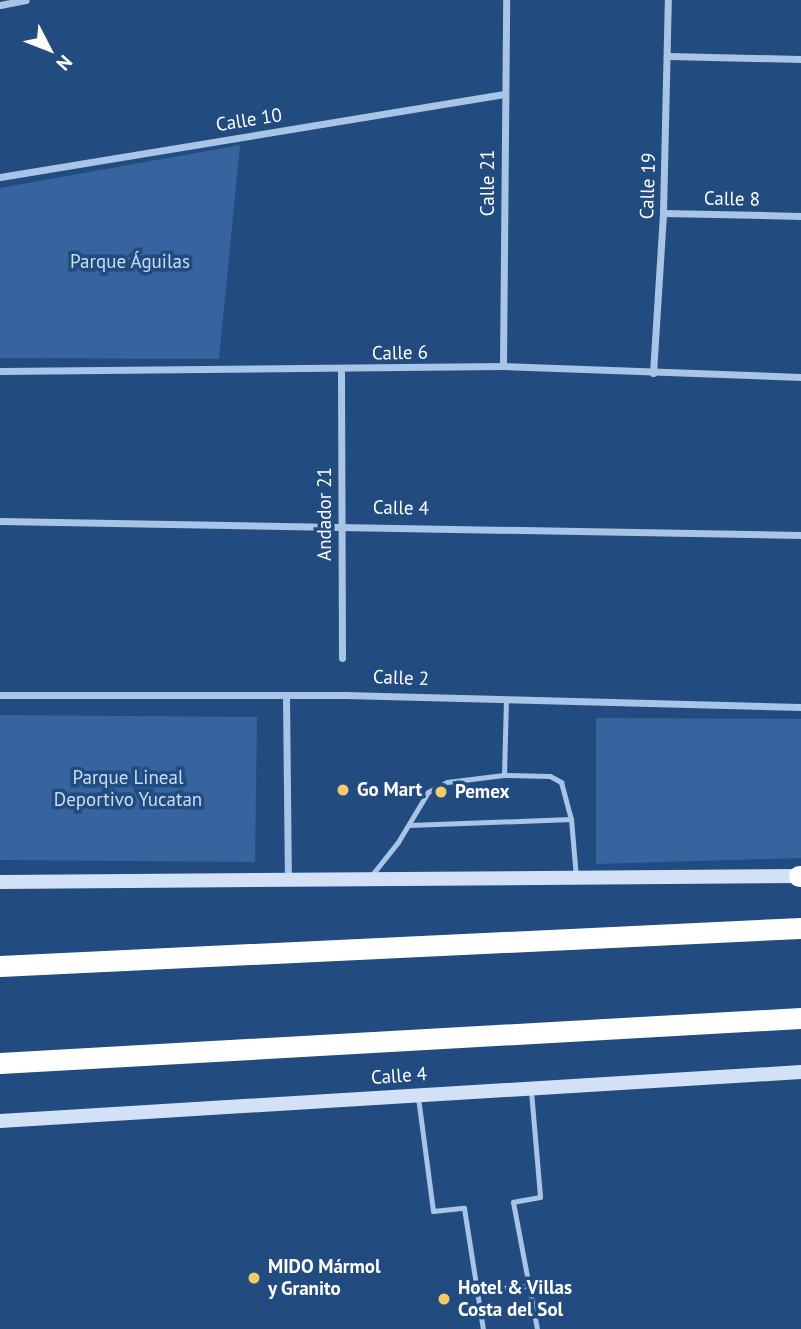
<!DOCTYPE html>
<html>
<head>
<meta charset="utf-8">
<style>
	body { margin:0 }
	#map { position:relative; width:801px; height:1329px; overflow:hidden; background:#224b80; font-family:"PT Sans",sans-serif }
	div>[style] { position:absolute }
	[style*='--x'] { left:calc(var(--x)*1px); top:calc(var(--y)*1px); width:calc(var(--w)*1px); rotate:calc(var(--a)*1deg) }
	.green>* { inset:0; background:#36649e }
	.lane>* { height:5px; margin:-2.5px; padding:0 2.5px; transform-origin:2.5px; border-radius:2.5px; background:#a8c4e7 }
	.street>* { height:7px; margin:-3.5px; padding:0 3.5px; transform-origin:3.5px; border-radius:3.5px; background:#a8c4e7 }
	.secondary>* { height:14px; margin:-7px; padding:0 7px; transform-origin:7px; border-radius:7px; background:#d2e1f6 }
	.highway>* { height:21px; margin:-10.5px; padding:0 10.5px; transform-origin:10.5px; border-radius:10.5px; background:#fff }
	.dots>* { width:19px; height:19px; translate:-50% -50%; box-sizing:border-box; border:4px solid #224b80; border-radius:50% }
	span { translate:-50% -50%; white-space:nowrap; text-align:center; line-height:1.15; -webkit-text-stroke:7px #224b80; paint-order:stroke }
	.street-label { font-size:19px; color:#fff }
	.park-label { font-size:19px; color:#cbdef6 }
	.poi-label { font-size:19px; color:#fff; font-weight:700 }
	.left { translate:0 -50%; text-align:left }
	.north { position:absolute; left:14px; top:14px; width:70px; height:70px; -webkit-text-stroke:5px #224b80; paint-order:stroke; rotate:132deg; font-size:19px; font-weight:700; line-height:28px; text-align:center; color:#fff }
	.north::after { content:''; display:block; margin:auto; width:24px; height:32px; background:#fff; clip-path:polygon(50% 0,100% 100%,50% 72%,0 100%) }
</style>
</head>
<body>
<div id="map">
	<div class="green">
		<div style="clip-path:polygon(240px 145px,219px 359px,0 358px,0 188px)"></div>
		<div style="clip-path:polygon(0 715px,257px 717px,255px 862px,0 860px)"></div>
		<div style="clip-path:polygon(596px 718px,801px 719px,801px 858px,596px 864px)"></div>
	</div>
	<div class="lane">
		<div style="--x:504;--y:775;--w:74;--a:-88.5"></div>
		<div style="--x:409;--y:825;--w:162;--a:-2.1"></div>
		<div style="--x:371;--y:876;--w:43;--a:-51.5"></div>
		<div style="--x:398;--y:842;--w:58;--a:-59"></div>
		<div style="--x:428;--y:792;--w:21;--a:-28"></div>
		<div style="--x:447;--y:782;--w:57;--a:-7"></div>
		<div style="--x:504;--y:775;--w:46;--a:1.2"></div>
		<div style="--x:550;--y:776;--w:13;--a:29"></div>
		<div style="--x:561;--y:782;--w:38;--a:75"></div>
		<div style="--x:571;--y:819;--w:58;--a:85.1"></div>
		<div style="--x:531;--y:1091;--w:106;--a:85.1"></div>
		<div style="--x:540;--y:1197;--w:27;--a:170"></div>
		<div style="--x:513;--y:1202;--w:129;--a:79.3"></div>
		<div style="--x:418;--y:1097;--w:115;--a:82.5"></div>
		<div style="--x:433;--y:1211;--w:31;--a:-6"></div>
		<div style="--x:464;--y:1208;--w:122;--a:81.1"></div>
		<div style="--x:477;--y:1290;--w:52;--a:-4.4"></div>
	</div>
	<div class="street">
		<div style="--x:0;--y:5;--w:26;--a:-11"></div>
		<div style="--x:669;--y:56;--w:132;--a:1.3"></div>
		<div style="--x:0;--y:177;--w:511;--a:-9.35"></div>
		<div style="--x:663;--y:213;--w:138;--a:1.2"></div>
		<div style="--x:503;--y:366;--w:366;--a:-89.5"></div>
		<div style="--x:341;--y:370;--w:288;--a:89.8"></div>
		<div style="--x:0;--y:371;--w:503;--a:-0.57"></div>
		<div style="--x:503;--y:366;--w:298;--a:2.1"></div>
		<div style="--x:653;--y:373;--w:160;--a:-86.4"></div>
		<div style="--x:663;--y:213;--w:213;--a:-88.7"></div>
		<div style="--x:0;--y:521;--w:801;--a:1"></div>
		<div style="--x:0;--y:695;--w:345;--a:0"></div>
		<div style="--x:345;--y:695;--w:456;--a:1.5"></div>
		<div style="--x:286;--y:695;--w:184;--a:89.4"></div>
	</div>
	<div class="secondary">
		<div style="--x:0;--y:882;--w:801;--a:-0.43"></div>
		<div style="--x:0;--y:1121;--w:802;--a:-3.5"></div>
	</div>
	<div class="highway">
		<div style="--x:799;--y:876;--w:2;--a:0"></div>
		<div style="--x:0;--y:966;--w:802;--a:-2.72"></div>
		<div style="--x:0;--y:1063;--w:802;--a:-3.22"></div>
	</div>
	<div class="dots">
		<div style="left:343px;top:790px;background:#f3cc69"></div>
		<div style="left:441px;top:792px;background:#f3cc69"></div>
		<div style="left:254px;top:1278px;background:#f3cc69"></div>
		<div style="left:444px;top:1299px;background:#f3cc69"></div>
	</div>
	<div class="street-label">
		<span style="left:249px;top:120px;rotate:-9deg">Calle 10</span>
		<span style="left:488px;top:183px;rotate:-90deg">Calle 21</span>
		<span style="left:648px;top:186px;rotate:-88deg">Calle 19</span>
		<span style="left:732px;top:199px;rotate:1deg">Calle 8</span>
		<span style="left:400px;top:353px;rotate:-1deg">Calle 6</span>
		<span style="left:401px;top:508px;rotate:1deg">Calle 4</span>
		<span style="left:325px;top:514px;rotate:-90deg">Andador 21</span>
		<span style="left:401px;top:678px;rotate:2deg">Calle 2</span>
		<span style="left:399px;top:1076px;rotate:-4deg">Calle 4</span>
	</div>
	<div class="park-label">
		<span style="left:130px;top:262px">Parque Águilas</span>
		<span style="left:128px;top:789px">Parque Lineal<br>Deportivo Yucatan</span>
	</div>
	<div class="poi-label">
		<span class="left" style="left:357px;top:790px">Go Mart</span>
		<span class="left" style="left:455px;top:792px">Pemex</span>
		<span class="left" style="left:268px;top:1278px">MIDO Mármol<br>y Granito</span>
		<span class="left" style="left:458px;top:1299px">Hotel &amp; Villas<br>Costa del Sol</span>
	</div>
	<div class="north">N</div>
</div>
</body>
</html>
